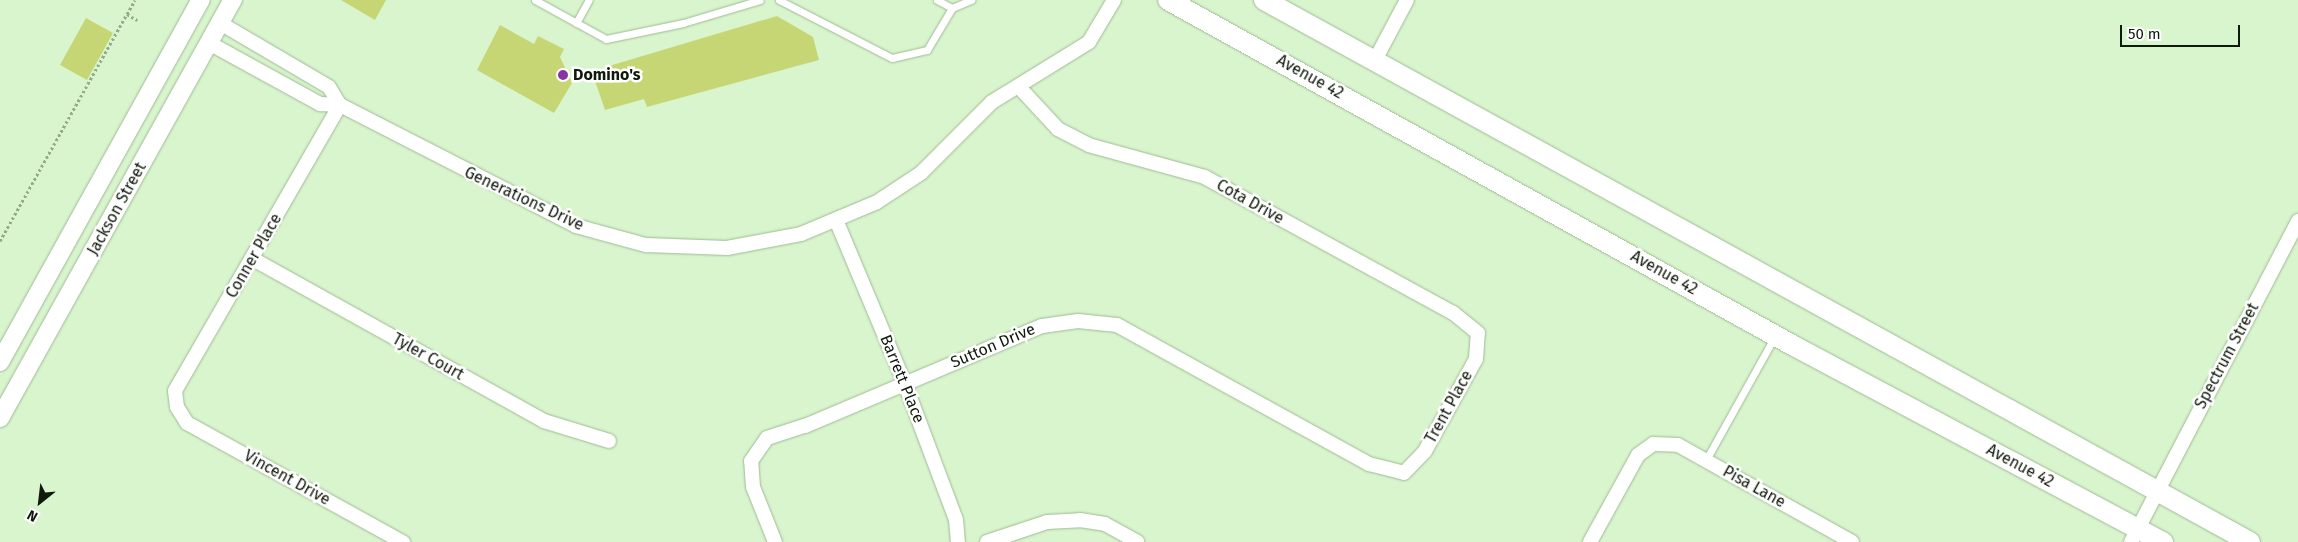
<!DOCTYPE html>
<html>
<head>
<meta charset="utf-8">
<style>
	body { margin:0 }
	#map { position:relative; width:2298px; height:542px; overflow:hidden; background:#d8f5cd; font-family:"Fira Sans",sans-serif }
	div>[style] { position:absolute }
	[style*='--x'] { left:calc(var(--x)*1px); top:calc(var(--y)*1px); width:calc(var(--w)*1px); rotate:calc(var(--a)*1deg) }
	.building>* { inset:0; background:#c6d675 }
	.path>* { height:3px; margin-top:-1.5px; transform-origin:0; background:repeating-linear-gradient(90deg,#93aa8b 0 2.5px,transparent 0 5px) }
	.roads { filter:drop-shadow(0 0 1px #9fba94) drop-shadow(0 0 1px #9fba94) }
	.service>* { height:7px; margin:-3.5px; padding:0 3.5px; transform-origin:3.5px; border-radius:3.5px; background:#fff }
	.minor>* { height:14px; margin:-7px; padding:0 7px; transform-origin:7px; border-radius:7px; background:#fff }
	.tertiary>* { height:18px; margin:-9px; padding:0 9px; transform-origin:9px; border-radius:9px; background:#fff }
	.secondary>* { height:20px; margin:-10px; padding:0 10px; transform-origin:10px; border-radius:10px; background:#fff }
	.dots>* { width:14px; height:14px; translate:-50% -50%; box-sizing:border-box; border:2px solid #fff; border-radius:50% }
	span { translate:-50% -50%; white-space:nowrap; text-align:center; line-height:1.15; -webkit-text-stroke:5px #fff; paint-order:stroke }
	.poi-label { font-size:16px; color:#101a0c; font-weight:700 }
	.left { translate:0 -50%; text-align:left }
	.street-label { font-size:16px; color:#101a0c }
	.north { position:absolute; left:15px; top:477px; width:50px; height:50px; -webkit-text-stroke:4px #fff; paint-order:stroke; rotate:209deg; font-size:14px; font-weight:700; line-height:20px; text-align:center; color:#101a0c }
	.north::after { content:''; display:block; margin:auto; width:18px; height:22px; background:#101a0c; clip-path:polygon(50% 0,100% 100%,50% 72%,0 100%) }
	.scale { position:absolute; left:2120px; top:25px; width:120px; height:22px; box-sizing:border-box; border:2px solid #101a0c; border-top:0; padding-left:6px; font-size:15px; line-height:18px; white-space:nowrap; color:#101a0c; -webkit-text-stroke:4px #fff; paint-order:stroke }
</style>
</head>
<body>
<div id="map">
	<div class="building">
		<div style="clip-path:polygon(341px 0,386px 0,375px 20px)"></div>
		<div style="clip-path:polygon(777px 16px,813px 37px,819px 60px,647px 107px,644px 99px,605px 110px,595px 81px,612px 75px,609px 66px)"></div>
		<div style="clip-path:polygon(86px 18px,113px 33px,87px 80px,60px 65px)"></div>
		<div style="clip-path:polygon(500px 25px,534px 44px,538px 36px,564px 49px,560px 57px,572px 83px,554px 113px,477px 70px)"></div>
	</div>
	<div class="path">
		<div style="--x:127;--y:14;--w:16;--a:-60"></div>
		<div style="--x:0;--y:241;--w:260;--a:-60.8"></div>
		<div style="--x:127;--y:14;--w:12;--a:31"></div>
	</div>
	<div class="roads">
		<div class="service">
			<div style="--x:535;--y:0;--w:81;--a:28.8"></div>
			<div style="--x:606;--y:39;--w:79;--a:-11.7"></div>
			<div style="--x:683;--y:23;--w:80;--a:-16.6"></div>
			<div style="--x:779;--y:0;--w:127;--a:27.2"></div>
			<div style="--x:892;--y:58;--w:36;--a:-13"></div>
			<div style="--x:927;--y:50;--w:49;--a:-59.2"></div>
			<div style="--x:952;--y:8;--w:17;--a:-152"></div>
			<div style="--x:952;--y:8;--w:21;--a:-23"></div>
			<div style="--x:576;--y:23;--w:26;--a:-61"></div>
			<div style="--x:1706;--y:460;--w:142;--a:-60.9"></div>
		</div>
		<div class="minor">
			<div style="--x:220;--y:23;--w:126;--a:30.4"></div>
			<div style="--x:329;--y:87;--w:21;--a:59"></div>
			<div style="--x:209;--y:43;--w:127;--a:28.8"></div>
			<div style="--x:320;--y:104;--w:20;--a:3"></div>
			<div style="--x:340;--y:105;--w:265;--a:27.1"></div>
			<div style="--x:576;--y:226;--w:73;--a:15.2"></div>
			<div style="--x:646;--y:245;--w:81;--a:2.1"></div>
			<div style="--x:727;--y:248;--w:75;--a:-10.7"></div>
			<div style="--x:801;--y:234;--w:82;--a:-22.8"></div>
			<div style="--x:877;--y:202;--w:53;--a:-33.4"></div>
			<div style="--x:921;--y:173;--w:100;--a:-45"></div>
			<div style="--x:992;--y:102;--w:114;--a:-31.7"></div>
			<div style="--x:1089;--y:42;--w:49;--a:-59.2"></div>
			<div style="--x:1374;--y:62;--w:70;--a:-62"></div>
			<div style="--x:340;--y:105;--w:330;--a:120"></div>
			<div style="--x:175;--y:391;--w:16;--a:83"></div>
			<div style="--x:177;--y:407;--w:19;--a:58"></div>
			<div style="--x:187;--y:423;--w:247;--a:28.9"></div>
			<div style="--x:836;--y:220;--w:178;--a:67.2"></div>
			<div style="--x:905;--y:384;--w:145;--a:69.4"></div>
			<div style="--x:956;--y:520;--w:22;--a:85"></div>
			<div style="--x:253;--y:259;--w:333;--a:29.1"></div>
			<div style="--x:544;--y:421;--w:68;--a:17.1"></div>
			<div style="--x:775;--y:542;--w:59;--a:-111.8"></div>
			<div style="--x:753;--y:487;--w:26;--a:-94"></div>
			<div style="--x:751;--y:461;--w:28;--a:-55"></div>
			<div style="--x:767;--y:438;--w:40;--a:-18"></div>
			<div style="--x:805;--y:426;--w:257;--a:-22.9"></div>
			<div style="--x:1042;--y:326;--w:36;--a:-8"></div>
			<div style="--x:1078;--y:321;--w:39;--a:6"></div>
			<div style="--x:1117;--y:325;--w:288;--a:28.9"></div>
			<div style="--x:1369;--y:464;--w:36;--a:14"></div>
			<div style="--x:1404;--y:473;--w:30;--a:-46"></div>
			<div style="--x:1425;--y:451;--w:105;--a:-61"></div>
			<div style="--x:1476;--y:359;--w:26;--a:-86"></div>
			<div style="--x:1478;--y:333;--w:32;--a:-141"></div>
			<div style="--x:1453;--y:313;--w:283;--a:-151.3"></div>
			<div style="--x:1205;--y:177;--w:120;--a:-164.6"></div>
			<div style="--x:1089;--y:145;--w:35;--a:-153"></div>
			<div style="--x:1058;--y:129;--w:57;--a:-132.9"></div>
			<div style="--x:987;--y:542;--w:63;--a:-18.4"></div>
			<div style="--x:1047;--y:522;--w:33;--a:-3"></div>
			<div style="--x:1080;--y:520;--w:25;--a:9"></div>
			<div style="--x:1105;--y:524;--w:37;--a:29"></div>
			<div style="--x:1590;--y:542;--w:99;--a:-61.1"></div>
			<div style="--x:1638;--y:455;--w:19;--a:-36"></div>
			<div style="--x:1653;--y:444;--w:25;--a:2"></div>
			<div style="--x:1678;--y:445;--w:199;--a:29.1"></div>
			<div style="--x:2131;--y:542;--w:362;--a:-62.5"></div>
		</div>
		<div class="tertiary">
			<div style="--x:0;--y:362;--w:414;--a:-61"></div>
			<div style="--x:0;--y:418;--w:479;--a:-60.9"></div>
		</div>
		<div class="secondary">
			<div style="--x:1168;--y:0;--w:715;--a:28.93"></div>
			<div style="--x:1794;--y:346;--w:418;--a:28"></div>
			<div style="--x:1264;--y:0;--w:1125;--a:28.8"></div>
		</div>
	</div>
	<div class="dots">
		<div style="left:563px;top:75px;background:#8834a3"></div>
	</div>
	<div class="poi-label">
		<span class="left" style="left:573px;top:75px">Domino's</span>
	</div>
	<div class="street-label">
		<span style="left:1310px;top:77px;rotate:29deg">Avenue 42</span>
		<span style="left:524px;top:199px;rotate:25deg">Generations Drive</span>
		<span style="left:1250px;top:202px;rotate:29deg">Cota Drive</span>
		<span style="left:117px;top:209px;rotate:-61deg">Jackson Street</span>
		<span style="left:254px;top:256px;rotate:-60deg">Conner Place</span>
		<span style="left:1664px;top:273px;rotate:29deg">Avenue 42</span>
		<span style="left:993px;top:346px;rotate:-23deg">Sutton Drive</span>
		<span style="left:2227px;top:356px;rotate:-62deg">Spectrum Street</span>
		<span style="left:428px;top:357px;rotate:29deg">Tyler Court</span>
		<span style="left:902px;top:379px;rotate:68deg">Barrett Place</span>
		<span style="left:1449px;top:407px;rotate:-61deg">Trent Place</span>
		<span style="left:2020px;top:466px;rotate:28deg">Avenue 42</span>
		<span style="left:287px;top:478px;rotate:29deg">Vincent Drive</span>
		<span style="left:1754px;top:487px;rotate:29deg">Pisa Lane</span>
	</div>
	<div class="north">N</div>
	<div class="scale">50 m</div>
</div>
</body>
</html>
